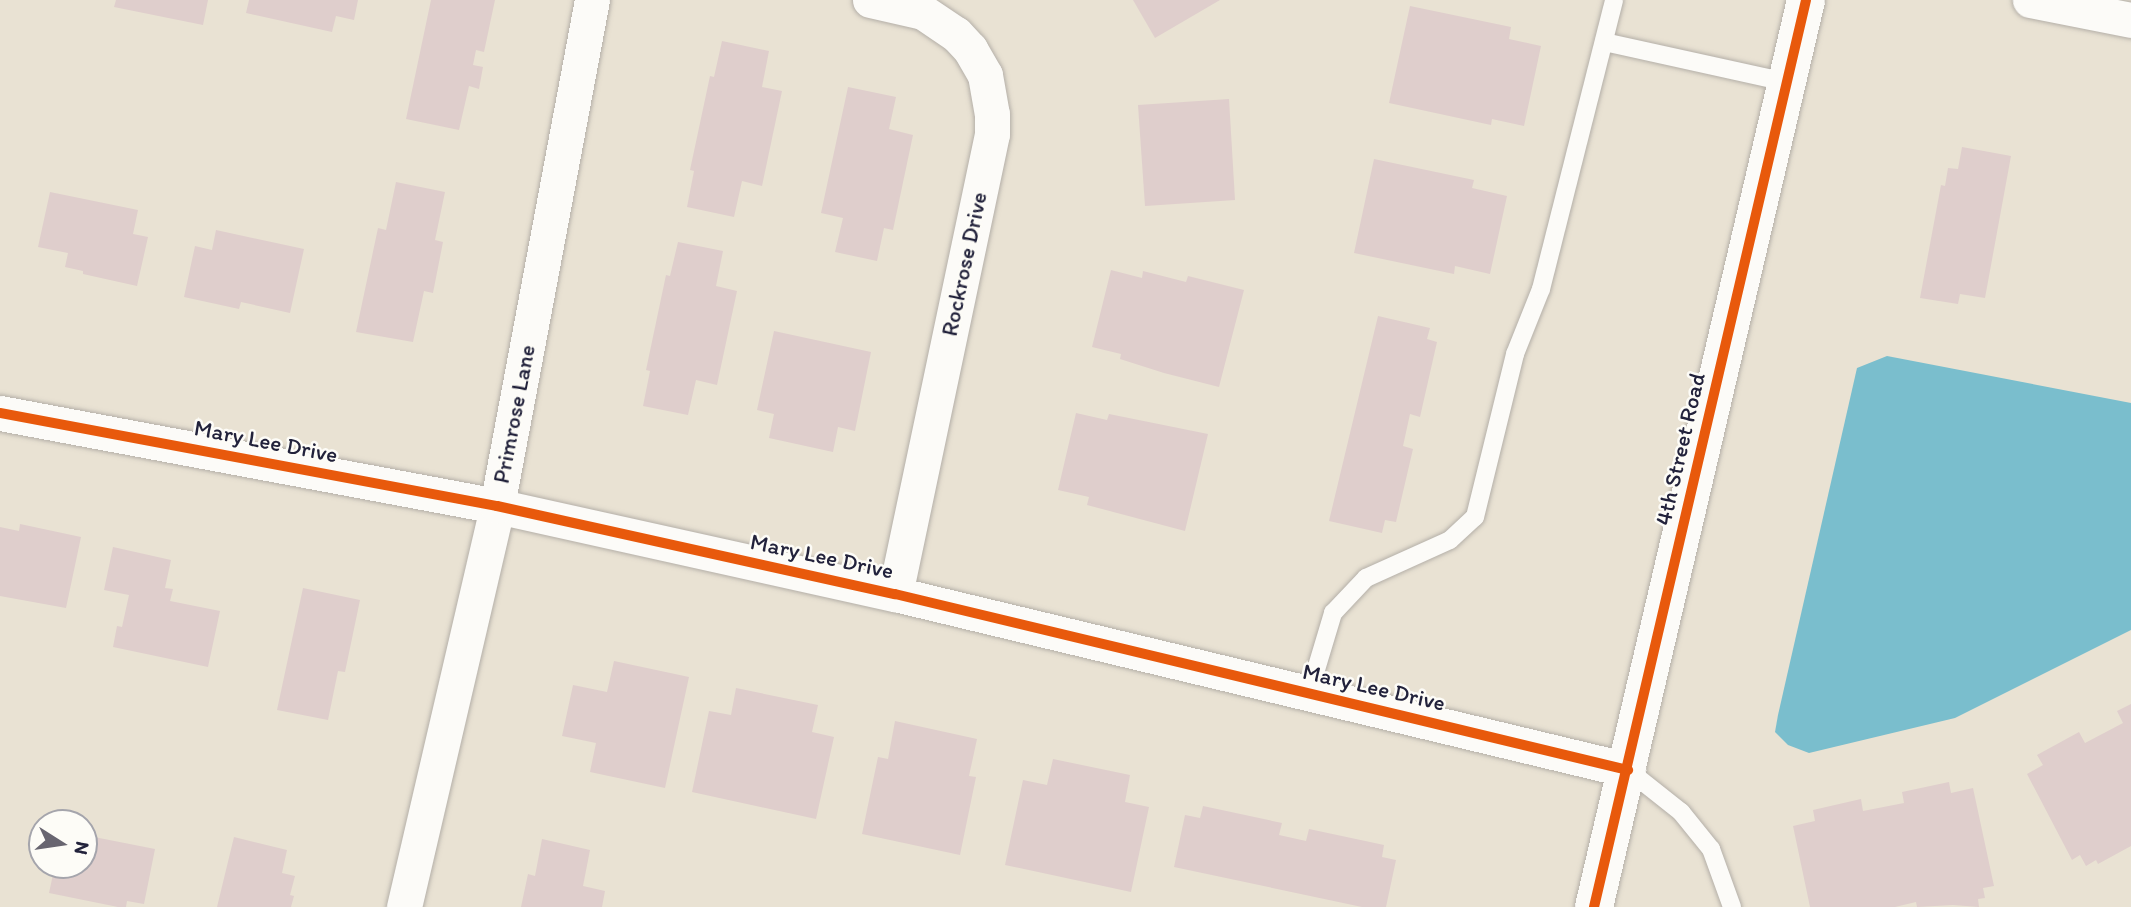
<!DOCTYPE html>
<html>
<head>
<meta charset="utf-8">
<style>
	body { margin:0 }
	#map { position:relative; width:2131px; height:907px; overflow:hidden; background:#e9e2d3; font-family:Itim,sans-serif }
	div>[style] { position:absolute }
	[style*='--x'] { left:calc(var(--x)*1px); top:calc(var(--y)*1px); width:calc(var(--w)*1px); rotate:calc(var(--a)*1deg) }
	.water>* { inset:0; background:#7abecd }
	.building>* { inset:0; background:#dfcecc }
	.roads { filter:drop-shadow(0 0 2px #b4afa8) drop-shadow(0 0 2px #b4afa8) }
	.lane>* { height:18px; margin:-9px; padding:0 9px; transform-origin:9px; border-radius:9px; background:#fcfbf8 }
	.street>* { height:35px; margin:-17.5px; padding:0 17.5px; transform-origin:17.5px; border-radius:17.5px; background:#fcfbf8 }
	.secondary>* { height:38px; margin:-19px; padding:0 19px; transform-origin:19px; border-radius:19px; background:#fcfbf8 }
	.cycleway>* { height:10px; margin:-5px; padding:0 5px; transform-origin:5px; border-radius:5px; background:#e8590c }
	span { translate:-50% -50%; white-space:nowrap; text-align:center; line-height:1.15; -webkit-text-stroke:5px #fdfcf7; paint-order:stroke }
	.street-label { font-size:23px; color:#22223b }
	.north { position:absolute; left:28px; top:809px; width:70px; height:70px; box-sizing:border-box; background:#fdfcf7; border:2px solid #a5a5ac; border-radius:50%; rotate:102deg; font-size:19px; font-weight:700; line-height:28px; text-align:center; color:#22223b }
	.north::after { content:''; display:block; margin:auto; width:24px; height:32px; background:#686570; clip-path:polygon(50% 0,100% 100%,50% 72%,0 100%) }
</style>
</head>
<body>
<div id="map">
	<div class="water">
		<div style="clip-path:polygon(1887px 356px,2131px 403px,2131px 630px,1955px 718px,1809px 753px,1788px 745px,1775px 732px,1778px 715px,1857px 368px)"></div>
	</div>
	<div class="building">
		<div style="clip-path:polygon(116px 0,208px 0,203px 25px,114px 7px)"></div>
		<div style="clip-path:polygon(249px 0,358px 0,354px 20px,336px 16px,332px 32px,246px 13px)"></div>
		<div style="clip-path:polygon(431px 0,495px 0,484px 52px,476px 50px,473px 65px,483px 67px,479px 89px,469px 86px,459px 130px,406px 119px)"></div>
		<div style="clip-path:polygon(1133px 0,1220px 0,1155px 38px)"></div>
		<div style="clip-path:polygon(1410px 6px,1511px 27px,1509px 39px,1541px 46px,1524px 126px,1492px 119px,1491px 125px,1389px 103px)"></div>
		<div style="clip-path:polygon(722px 41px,769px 51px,762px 87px,782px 91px,762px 186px,742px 181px,734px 217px,687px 207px,694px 171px,690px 170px,710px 76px,714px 77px)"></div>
		<div style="clip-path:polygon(848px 87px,896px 97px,889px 129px,913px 135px,893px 230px,884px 228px,877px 261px,835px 252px,843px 218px,821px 213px)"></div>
		<div style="clip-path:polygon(1229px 99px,1235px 200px,1145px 206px,1138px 105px)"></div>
		<div style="clip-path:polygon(1962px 147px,2011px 156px,1985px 298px,1960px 294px,1958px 304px,1920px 298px,1941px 185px,1945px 186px,1948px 168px,1958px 169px)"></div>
		<div style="clip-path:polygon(1374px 159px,1474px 180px,1472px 188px,1507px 196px,1490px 274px,1455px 266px,1454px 274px,1354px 253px)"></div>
		<div style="clip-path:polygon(396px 182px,445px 192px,435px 240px,443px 242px,433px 293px,424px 291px,413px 342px,356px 332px,378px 228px,386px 230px)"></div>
		<div style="clip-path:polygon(50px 192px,138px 210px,133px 234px,148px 237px,137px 286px,83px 274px,83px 271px,65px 267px,68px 253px,38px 247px)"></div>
		<div style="clip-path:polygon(216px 230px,304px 249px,290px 313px,241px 302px,239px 309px,184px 297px,195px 246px,212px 250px)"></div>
		<div style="clip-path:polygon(678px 242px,723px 251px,716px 286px,737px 291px,717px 385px,696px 380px,688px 415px,643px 406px,650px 371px,646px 370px,666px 275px,670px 276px)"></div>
		<div style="clip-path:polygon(1111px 270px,1142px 278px,1143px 271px,1186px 282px,1188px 276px,1244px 290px,1219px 387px,1164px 373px,1120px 359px,1121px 354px,1092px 347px)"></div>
		<div style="clip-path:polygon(1378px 316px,1430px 328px,1427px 339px,1437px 342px,1420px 417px,1410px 414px,1403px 446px,1413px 449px,1396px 522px,1385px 520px,1382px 533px,1329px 521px)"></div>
		<div style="clip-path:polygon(774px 331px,871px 352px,855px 431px,838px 427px,833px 452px,769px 438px,774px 414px,757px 410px)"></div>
		<div style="clip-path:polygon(1076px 413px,1107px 420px,1109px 414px,1208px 434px,1185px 531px,1087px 505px,1089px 497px,1058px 490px)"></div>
		<div style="clip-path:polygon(20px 524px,81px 537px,66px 608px,0 596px,0 527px,19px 531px)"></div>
		<div style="clip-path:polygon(113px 547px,171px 560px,165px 588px,173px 589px,170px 601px,220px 611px,208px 667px,113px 647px,117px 626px,122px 627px,129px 595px,104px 590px)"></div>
		<div style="clip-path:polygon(303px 588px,360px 600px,345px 672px,338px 671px,328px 720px,277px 710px)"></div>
		<div style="clip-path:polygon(614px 661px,689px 677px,665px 788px,590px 772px,596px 743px,562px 736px,573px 685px,607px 692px)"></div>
		<div style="clip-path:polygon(736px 688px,818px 705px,812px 732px,834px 737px,816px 819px,692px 792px,709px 711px,731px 715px)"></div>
		<div style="clip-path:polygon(2131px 704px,2131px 846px,2098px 864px,2096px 860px,2086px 866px,2080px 855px,2072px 860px,2027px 774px,2043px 765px,2037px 755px,2079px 732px,2085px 743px,2123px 723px,2117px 711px)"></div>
		<div style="clip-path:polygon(895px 721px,977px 739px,969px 776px,976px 777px,960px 855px,862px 834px,878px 757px,888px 759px)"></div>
		<div style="clip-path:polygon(1053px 759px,1130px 775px,1125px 802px,1149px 807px,1131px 892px,1005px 865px,1023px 780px,1047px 785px)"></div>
		<div style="clip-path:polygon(1949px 782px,1951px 793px,1973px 788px,1994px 886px,1983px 888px,1985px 898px,1978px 899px,1979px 907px,1953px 905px,1917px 907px,1916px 902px,1895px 907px,1810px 907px,1793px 826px,1815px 821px,1813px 810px,1861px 799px,1863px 811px,1904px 803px,1902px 792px)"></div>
		<div style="clip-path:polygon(1203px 806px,1282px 823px,1279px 835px,1306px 841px,1309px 829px,1384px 845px,1382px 857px,1396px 860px,1386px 907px,1362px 907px,1174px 867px,1185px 815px,1200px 818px)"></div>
		<div style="clip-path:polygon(84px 835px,155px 849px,144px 904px,127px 901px,126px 907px,118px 907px,49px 893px,55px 865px,84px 865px)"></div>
		<div style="clip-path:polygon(234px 837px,287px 850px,282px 873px,295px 876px,290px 895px,294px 896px,291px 907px,217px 907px)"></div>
		<div style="clip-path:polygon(542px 839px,590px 850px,583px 886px,605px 891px,602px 907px,521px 907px,528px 874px,535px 876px)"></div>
	</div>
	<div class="roads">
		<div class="lane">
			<div style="--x:1604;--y:42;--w:186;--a:12.4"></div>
			<div style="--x:1309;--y:693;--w:84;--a:-73.3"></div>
			<div style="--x:1333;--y:613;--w:48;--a:-46.7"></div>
			<div style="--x:1366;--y:578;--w:92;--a:-24.3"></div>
			<div style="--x:1450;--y:540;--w:34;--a:-43"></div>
			<div style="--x:1475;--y:517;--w:168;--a:-76.2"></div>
			<div style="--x:1515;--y:354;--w:70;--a:-68.2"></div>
			<div style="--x:1541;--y:289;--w:298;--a:-75.8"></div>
			<div style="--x:1628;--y:770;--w:68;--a:38.4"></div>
			<div style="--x:1681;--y:812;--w:48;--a:51"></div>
			<div style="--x:1711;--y:849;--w:62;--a:70.1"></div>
		</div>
		<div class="street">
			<div style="--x:870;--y:0;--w:54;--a:12.8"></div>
			<div style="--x:923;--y:12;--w:40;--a:34"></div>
			<div style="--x:956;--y:34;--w:21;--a:47"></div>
			<div style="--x:970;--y:49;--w:30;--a:60"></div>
			<div style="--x:985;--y:75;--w:40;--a:80"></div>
			<div style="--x:992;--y:114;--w:20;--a:90"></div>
			<div style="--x:992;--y:134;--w:470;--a:101.9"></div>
			<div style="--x:2030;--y:0;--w:103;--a:11.2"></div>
			<div style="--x:0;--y:413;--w:506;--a:10.6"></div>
			<div style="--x:497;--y:506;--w:408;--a:12.5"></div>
			<div style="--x:895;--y:594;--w:754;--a:13.5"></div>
			<div style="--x:404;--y:907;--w:412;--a:-76.9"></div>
			<div style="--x:497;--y:506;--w:515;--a:-79.37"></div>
		</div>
		<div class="secondary">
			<div style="--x:1594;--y:907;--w:931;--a:-76.84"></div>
		</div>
	</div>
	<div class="cycleway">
		<div style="--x:0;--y:413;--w:506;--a:10.6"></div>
		<div style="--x:497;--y:506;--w:408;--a:12.5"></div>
		<div style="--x:895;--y:594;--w:754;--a:13.5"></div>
		<div style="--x:1594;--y:907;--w:931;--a:-76.84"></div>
	</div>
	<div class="street-label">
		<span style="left:964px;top:264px;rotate:-78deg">Rockrose Drive</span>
		<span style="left:514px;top:414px;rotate:-79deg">Primrose Lane</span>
		<span style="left:266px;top:441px;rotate:11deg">Mary Lee Drive</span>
		<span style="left:1680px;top:449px;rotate:-77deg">4th Street Road</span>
		<span style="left:822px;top:556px;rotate:12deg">Mary Lee Drive</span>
		<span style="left:1374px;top:687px;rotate:13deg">Mary Lee Drive</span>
	</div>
	<div class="north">N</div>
</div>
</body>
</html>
